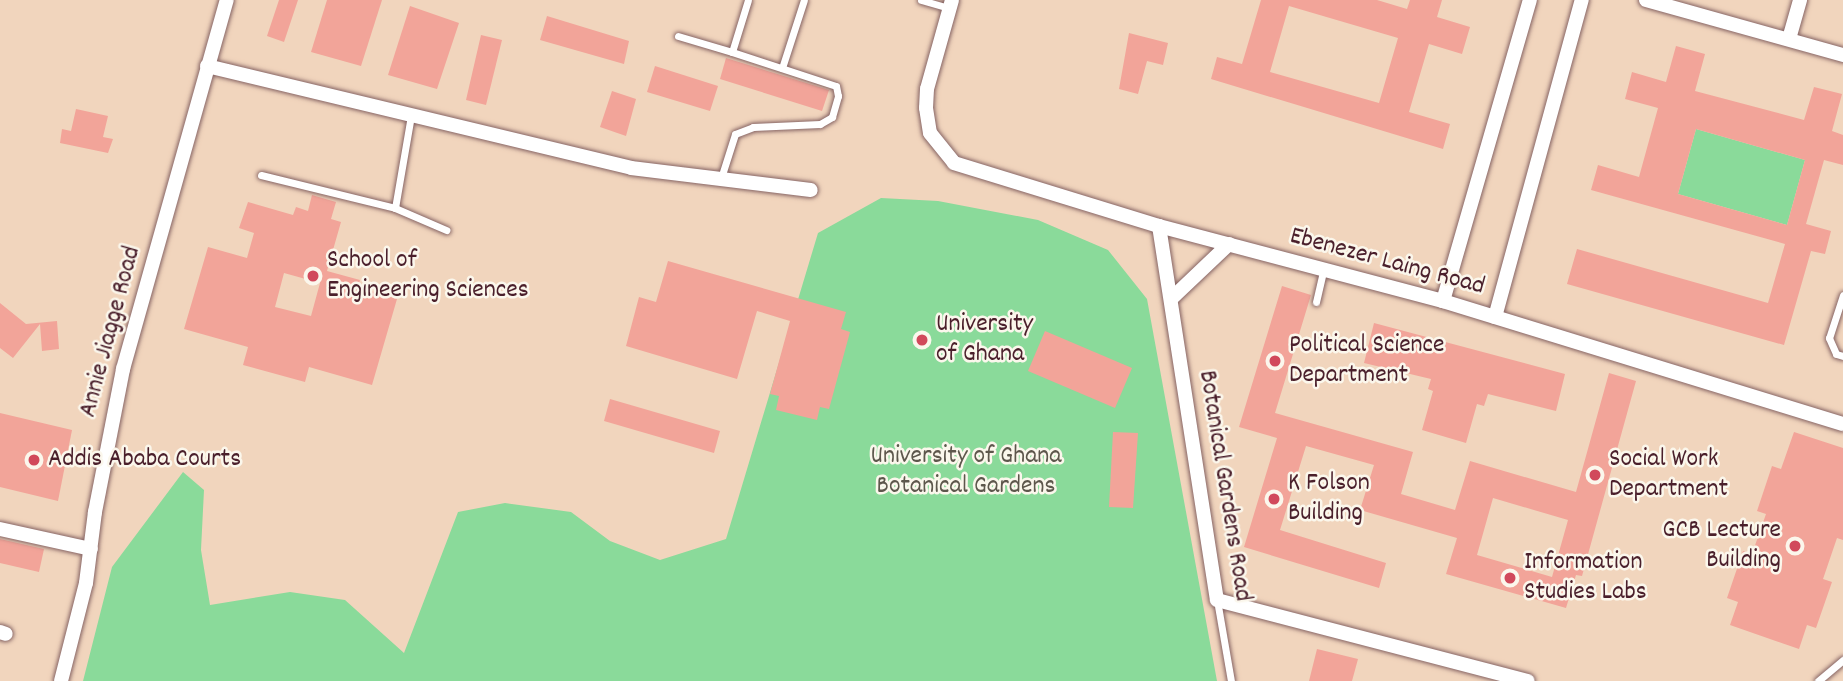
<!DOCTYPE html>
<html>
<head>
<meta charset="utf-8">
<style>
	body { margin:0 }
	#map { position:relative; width:1843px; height:681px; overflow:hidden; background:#f5e5cd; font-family:Dekko,sans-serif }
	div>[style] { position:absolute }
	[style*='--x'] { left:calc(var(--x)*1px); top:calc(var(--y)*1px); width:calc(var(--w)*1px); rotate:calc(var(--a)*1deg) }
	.built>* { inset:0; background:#f1d5bd }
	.green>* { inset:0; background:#8ada9a }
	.building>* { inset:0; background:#f2a499 }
	.roads { filter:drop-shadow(0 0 2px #866464) drop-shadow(0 0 2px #866464) }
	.service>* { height:7px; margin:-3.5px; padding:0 3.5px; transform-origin:3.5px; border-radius:3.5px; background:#fff }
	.minor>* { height:14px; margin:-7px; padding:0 7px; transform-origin:7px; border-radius:7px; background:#fff }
	.dots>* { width:19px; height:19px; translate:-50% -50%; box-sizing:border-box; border:4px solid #fbf7ec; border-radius:50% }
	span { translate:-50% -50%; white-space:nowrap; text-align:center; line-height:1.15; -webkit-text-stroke:5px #fbf7ec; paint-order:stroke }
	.poi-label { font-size:26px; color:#4a1f2b }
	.left { translate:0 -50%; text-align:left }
	.right { translate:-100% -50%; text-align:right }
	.street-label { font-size:26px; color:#4a1f2b }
	.park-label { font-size:26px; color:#5d574c }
</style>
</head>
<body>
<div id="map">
	<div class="built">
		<div style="clip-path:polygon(0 0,1843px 0,1843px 681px,0 681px)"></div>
	</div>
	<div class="green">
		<div style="clip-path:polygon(1696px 129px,1805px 160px,1787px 225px,1678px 194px)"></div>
		<div style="clip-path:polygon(881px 198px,938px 201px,1038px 220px,1108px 250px,1147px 299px,1217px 681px,83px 681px,112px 567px,183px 472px,204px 490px,201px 550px,210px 605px,290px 592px,345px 600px,404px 653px,458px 512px,505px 503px,571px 512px,610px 541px,660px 560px,726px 539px,818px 233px)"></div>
	</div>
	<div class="building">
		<div style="clip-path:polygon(279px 0,298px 0,284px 42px,267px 36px)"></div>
		<div style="clip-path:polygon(327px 0,382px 0,361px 66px,311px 52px)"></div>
		<div style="clip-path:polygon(evenodd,1261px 0,1377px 0,1407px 9px,1410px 0,1442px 0,1437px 17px,1470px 27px,1462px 54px,1429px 44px,1409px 112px,1450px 124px,1443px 149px,1211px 79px,1217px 57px,1242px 64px,1261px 0,1289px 6px,1398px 38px,1379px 103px,1270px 72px,1289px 6px)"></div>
		<div style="clip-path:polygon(410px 6px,459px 23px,437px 89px,388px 75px)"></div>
		<div style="clip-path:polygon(547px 16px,629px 41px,624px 64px,540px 40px)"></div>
		<div style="clip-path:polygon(1129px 33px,1168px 43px,1163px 65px,1147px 61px,1138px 94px,1119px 89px)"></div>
		<div style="clip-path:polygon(481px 35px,502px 40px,486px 105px,466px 100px)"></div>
		<div style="clip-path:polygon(evenodd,1676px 46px,1705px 54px,1695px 91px,1804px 120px,1814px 87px,1842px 94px,1832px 131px,1843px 135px,1843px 165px,1824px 160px,1806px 224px,1831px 231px,1825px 254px,1811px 251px,1784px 345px,1567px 284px,1577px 249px,1768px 303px,1785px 244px,1591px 190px,1598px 165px,1639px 177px,1658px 108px,1625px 99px,1632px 72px,1666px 82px,1676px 46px,1696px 129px,1805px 160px,1787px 225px,1678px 194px,1696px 129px)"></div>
		<div style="clip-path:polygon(726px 58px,829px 90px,822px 111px,720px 79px)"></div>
		<div style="clip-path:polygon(655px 66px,718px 86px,710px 111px,647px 92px)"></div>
		<div style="clip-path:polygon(612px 91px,636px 99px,626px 136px,600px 127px)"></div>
		<div style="clip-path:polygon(76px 109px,108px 116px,103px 137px,113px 139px,108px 153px,60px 143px,62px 129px,71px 131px)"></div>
		<div style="clip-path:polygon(evenodd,312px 195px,336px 202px,331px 219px,341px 222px,327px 271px,360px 280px,358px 287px,397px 299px,372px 385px,309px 367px,305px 382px,243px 365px,248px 347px,184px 329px,208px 247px,247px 258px,254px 233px,239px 228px,248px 202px,293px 215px,296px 207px,308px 211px,312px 195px,284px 273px,320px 283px,311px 316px,275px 307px,284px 273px)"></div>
		<div style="clip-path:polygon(668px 261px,846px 312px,841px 329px,850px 332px,829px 409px,820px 407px,817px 420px,776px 410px,779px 396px,770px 394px,790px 321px,757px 311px,737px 379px,626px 346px,639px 297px,656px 302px)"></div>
		<div style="clip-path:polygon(evenodd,1282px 286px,1311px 295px,1275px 413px,1413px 452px,1401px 494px,1455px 510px,1470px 461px,1576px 492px,1609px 373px,1636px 381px,1582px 576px,1576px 575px,1566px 608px,1446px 574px,1457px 538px,1360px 510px,1374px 465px,1306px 446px,1280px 530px,1386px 563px,1379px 588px,1244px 547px,1277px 438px,1239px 427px,1282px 286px,1493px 498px,1568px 520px,1552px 577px,1477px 555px,1493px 498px)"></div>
		<div style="clip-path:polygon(0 303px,26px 324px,57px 321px,59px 349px,42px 351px,40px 324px,13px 358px,0 348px)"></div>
		<div style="clip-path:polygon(1374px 323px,1565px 374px,1556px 411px,1488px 394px,1484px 406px,1477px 404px,1466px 443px,1422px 430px,1433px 391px,1428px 389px,1431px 379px,1364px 363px)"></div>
		<div style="clip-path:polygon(1045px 331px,1132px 368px,1115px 408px,1028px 371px)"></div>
		<div style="clip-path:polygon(610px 399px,720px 431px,714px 453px,604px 421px)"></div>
		<div style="clip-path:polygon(0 413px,72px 430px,58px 501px,0 487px)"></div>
		<div style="clip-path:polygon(1113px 432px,1138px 433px,1133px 508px,1109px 507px)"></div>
		<div style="clip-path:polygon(1794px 432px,1843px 448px,1843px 540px,1837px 538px,1823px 579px,1832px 582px,1816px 628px,1807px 625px,1799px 649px,1730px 625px,1738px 602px,1727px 598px,1743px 551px,1752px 554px,1766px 514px,1757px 511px,1772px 466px,1781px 469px)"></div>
		<div style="clip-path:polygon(0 539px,44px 549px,39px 572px,0 563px)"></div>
		<div style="clip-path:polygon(1317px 649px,1358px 659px,1352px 681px,1309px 681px)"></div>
	</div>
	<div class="roads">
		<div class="service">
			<div style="--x:921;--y:0;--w:29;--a:16"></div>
			<div style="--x:678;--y:36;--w:56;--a:16.5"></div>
			<div style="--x:732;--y:52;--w:54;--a:-72.9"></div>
			<div style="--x:782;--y:68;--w:71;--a:-72.1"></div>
			<div style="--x:261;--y:175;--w:138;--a:13.8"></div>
			<div style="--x:395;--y:208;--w:56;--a:23.3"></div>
			<div style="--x:721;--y:178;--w:46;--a:-72.3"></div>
			<div style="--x:735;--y:134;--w:19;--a:-21"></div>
			<div style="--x:753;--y:127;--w:67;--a:-2.6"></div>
			<div style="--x:820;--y:124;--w:14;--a:-30"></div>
			<div style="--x:832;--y:117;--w:22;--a:-74"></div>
			<div style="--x:838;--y:96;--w:10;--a:-101"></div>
			<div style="--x:836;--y:86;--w:109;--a:-161.9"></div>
			<div style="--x:395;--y:208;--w:94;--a:-80.2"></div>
			<div style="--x:1843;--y:295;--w:45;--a:108"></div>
			<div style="--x:1829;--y:338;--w:17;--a:66"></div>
			<div style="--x:1836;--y:354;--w:7;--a:16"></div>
			<div style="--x:1316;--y:302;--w:32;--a:-77"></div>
			<div style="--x:1217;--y:600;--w:82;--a:80.2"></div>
			<div style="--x:1818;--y:681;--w:33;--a:-40"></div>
		</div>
		<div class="minor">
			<div style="--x:952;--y:0;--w:92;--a:105.7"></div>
			<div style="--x:927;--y:89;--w:19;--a:93"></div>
			<div style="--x:926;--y:108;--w:25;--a:81"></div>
			<div style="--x:930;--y:133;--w:38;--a:51"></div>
			<div style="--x:954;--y:163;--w:214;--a:17.1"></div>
			<div style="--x:1159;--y:226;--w:294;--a:14.8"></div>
			<div style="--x:1443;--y:301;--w:418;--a:17.1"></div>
			<div style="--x:1646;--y:0;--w:205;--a:15.6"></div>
			<div style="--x:1789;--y:39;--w:41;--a:-74.2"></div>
			<div style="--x:207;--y:66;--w:436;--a:13.5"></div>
			<div style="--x:631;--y:168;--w:181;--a:7"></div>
			<div style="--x:1159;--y:226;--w:378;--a:81.2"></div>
			<div style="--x:1217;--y:600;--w:321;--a:14.6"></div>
			<div style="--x:1171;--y:299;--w:80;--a:-43.5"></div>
			<div style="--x:1443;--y:301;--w:313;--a:-73.9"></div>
			<div style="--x:1495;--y:317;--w:329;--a:-74.7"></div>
			<div style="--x:0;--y:529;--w:93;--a:12.4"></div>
			<div style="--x:0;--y:632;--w:6;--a:18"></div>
			<div style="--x:61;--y:681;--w:101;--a:-75.7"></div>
			<div style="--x:86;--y:583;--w:72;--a:-82.8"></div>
			<div style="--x:95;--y:512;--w:146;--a:-78.9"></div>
			<div style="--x:123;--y:369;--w:383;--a:-74.3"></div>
		</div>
	</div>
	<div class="dots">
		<div style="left:313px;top:276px;background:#d1495b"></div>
		<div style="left:922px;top:340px;background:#d1495b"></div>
		<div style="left:1275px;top:361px;background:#d1495b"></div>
		<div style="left:34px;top:460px;background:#d1495b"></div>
		<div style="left:1595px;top:475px;background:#d1495b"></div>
		<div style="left:1274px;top:499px;background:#d1495b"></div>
		<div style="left:1795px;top:546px;background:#d1495b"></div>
		<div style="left:1510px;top:578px;background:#d1495b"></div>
	</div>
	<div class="poi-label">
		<span class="left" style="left:327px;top:276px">School of<br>Engineering Sciences</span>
		<span class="left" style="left:936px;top:340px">University<br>of Ghana</span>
		<span class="left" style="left:1289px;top:361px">Political Science<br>Department</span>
		<span class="left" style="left:48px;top:460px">Addis Ababa Courts</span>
		<span class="left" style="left:1609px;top:475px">Social Work<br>Department</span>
		<span class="left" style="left:1288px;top:499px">K Folson<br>Building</span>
		<span class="right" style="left:1781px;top:546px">GCB Lecture<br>Building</span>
		<span class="left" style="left:1524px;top:578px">Information<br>Studies Labs</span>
	</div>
	<div class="street-label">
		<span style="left:1387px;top:262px;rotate:15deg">Ebenezer Laing Road</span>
		<span style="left:111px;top:332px;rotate:-75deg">Annie Jiagge Road</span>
		<span style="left:1224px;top:486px;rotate:81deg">Botanical Gardens Road</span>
	</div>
	<div class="park-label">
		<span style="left:966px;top:472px">University of Ghana<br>Botanical Gardens</span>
	</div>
</div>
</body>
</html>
